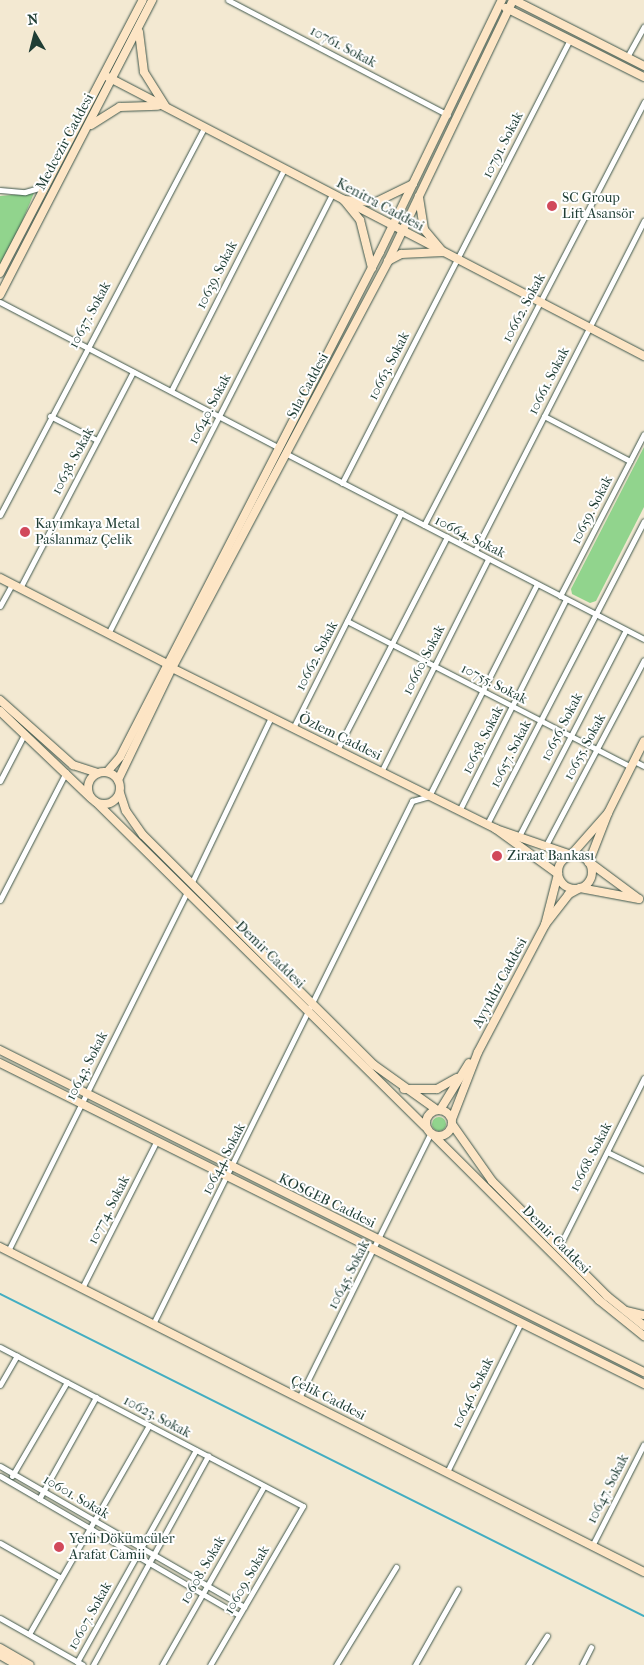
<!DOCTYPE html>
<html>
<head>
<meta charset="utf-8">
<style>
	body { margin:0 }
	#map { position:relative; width:644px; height:1665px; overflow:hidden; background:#f3e9d2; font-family:"IM FELL French Canon",serif }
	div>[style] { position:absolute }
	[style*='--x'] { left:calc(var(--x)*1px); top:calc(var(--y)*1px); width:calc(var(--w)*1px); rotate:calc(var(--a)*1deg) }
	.green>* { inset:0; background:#91d48d }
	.round { border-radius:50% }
	.stream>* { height:2px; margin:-1px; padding:0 1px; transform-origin:1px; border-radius:1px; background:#43aec2 }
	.roads { filter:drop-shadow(0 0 1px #3f574c) drop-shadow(0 0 1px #3f574c) }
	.street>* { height:5px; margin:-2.5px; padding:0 2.5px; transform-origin:2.5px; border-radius:2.5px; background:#fff }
	.secondary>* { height:8px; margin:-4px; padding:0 4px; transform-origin:4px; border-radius:4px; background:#fde5c5 }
	.secondary>.ring { margin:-4px; padding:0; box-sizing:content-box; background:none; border:8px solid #fde5c5; border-radius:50% }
	.dots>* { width:14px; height:14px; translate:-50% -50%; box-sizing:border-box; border:2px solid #fff; border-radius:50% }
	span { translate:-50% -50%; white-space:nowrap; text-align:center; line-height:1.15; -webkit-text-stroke:4px #fff; paint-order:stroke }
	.street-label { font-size:14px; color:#1f3d34 }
	.poi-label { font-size:14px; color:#1f3d34 }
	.left { translate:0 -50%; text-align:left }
	.north { position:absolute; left:10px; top:10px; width:50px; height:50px; -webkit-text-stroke:4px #fff; paint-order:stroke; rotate:352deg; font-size:14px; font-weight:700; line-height:20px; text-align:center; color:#1f3d34 }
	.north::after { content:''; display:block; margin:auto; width:18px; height:22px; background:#1f3d34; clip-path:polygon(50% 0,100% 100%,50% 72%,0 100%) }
</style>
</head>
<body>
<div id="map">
	<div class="green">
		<div style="clip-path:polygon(34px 193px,20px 227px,0 265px,0 196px)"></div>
		<div style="clip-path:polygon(644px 447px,644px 507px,596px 601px,590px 603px,572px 594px,571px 589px)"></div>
		<div class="round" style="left:432px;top:1117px;width:14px;height:14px"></div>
	</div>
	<div class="stream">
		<div style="--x:0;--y:1294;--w:720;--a:26.57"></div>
	</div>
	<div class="roads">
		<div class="street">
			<div style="--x:228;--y:0;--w:248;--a:27.6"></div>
			<div style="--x:627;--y:57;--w:35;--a:-61"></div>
			<div style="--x:0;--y:190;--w:25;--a:5"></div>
			<div style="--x:25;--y:192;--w:22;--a:-16"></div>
			<div style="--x:0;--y:302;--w:311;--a:27.6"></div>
			<div style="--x:171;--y:391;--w:249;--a:-63"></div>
			<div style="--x:50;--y:416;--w:53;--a:27.1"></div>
			<div style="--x:544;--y:416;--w:97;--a:27.6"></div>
			<div style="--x:287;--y:454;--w:402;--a:27.4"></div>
			<div style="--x:342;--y:483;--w:499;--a:-62.8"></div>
			<div style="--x:0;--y:515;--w:437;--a:-62.2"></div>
			<div style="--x:424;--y:525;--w:477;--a:-62.5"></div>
			<div style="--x:475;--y:551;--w:371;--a:-62.9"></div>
			<div style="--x:20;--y:588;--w:244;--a:-62.4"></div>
			<div style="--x:560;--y:596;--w:182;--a:-62.6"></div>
			<div style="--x:0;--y:606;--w:25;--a:-61"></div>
			<div style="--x:347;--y:621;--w:319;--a:27.2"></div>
			<div style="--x:108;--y:634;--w:494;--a:-63"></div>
			<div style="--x:293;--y:728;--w:241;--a:-63.3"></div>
			<div style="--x:337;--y:750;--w:240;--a:-62.7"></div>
			<div style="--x:634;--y:761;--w:11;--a:27"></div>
			<div style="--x:381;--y:772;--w:238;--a:-63.3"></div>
			<div style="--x:0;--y:781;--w:54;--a:-62.5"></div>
			<div style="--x:459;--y:811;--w:237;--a:-63.2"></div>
			<div style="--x:487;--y:824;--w:341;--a:-62.6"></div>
			<div style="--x:519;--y:836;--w:232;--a:-62.6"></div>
			<div style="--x:546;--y:845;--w:209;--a:-62.1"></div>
			<div style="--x:192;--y:882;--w:183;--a:-64.4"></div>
			<div style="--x:0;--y:900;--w:144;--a:-62.7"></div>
			<div style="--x:607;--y:1152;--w:41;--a:25.9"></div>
			<div style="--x:559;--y:1247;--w:189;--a:-63.3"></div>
			<div style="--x:8;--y:1251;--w:401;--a:-63.5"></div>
			<div style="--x:82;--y:1288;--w:164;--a:-63.1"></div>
			<div style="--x:153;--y:1324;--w:584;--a:-63.65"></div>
			<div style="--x:412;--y:801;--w:18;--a:-16"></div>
			<div style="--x:429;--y:796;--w:238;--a:-63"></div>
			<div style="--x:0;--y:1347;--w:342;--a:27.7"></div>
			<div style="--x:303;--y:1506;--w:184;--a:120.3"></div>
			<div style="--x:0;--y:1385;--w:34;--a:-60"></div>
			<div style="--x:299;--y:1398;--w:295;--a:-63.6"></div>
			<div style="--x:0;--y:1466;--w:282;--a:30"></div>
			<div style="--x:447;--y:1472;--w:165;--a:-63.7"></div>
			<div style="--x:0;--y:1476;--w:276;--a:30.2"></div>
			<div style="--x:12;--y:1476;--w:109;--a:-59.7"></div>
			<div style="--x:39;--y:1499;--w:117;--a:-60.8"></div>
			<div style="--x:0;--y:1543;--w:70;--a:29.8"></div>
			<div style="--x:592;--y:1546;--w:114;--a:-63"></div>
			<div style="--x:0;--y:1618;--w:95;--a:29.5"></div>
			<div style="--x:29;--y:1634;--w:241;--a:-60.1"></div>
			<div style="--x:77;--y:1662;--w:243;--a:-60.7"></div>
			<div style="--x:93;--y:1665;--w:239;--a:-61.2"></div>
			<div style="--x:162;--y:1665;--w:206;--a:-60.3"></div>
			<div style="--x:336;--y:1665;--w:115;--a:-58.5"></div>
			<div style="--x:415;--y:1665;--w:87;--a:-60.5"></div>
			<div style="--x:528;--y:1665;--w:35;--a:-57"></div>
			<div style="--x:582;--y:1665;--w:20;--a:-63"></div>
		</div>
		<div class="secondary">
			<div style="--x:514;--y:0;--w:146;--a:26.9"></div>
			<div style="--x:506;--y:8;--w:154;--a:26.6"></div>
			<div style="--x:139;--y:32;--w:40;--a:82.9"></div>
			<div style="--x:144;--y:72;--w:40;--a:58"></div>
			<div style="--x:104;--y:75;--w:609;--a:27.49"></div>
			<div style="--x:91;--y:125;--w:34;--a:-32"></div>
			<div style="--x:120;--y:107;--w:38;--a:-2"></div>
			<div style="--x:388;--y:261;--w:15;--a:-28"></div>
			<div style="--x:401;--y:254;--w:42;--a:-2.7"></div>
			<div style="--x:443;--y:252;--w:30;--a:-130"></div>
			<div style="--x:424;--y:229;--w:33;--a:-99"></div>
			<div style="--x:372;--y:268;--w:49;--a:-104"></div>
			<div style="--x:360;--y:220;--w:26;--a:-129"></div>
			<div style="--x:344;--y:200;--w:32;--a:4"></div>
			<div style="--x:376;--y:202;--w:41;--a:-25.9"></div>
			<div style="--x:0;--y:273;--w:308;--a:-62.4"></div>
			<div style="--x:0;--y:295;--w:332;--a:-62.7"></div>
			<div style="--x:0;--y:578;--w:188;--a:27.2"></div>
			<div style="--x:172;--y:668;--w:362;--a:26.4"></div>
			<div style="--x:0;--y:700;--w:98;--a:41.7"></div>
			<div style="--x:73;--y:765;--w:26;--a:18"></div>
			<div style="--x:0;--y:711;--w:126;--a:43.7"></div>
			<div class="ring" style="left:88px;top:772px;width:24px;height:24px"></div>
			<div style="--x:107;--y:772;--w:20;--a:-49"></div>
			<div style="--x:120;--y:757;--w:568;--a:-62.76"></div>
			<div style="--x:380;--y:252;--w:280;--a:-64.2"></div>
			<div style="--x:118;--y:780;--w:124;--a:-64.3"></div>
			<div style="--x:172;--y:668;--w:461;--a:-62"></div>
			<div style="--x:388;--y:261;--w:289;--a:-64.4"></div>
			<div style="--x:120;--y:793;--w:19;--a:72"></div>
			<div style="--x:126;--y:811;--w:29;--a:55"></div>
			<div style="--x:143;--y:835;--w:326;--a:44.9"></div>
			<div style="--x:374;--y:1065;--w:77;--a:35.5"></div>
			<div style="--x:96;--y:802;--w:462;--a:44.6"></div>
			<div style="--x:608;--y:813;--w:53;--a:111.2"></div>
			<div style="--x:589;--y:862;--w:62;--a:36.5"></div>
			<div style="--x:639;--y:899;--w:60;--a:-169.4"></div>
			<div style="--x:580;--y:888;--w:13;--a:151"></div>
			<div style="--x:569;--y:894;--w:39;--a:128"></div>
			<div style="--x:545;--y:925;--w:53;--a:-75.7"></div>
			<div style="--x:558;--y:874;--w:77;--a:-144"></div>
			<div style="--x:496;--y:829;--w:79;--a:19.1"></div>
			<div style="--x:571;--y:855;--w:56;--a:-48.6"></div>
			<div style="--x:608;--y:813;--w:80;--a:-63.4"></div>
			<div class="ring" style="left:558px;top:855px;width:26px;height:26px"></div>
			<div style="--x:0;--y:1050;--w:720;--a:26.57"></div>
			<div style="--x:0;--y:1063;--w:720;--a:26.49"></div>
			<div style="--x:404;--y:1089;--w:33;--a:0"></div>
			<div style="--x:437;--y:1089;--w:23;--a:-29"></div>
			<div class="ring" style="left:426px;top:1110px;width:18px;height:18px"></div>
			<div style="--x:440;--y:1110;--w:55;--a:-58.3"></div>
			<div style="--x:452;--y:1119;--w:72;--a:-68.8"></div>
			<div style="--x:478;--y:1052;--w:144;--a:-62.2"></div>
			<div style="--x:452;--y:1124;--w:70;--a:54.9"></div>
			<div style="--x:492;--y:1181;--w:163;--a:45"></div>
			<div style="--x:607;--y:1296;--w:48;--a:39"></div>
			<div style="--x:434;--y:1136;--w:233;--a:44.8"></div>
			<div style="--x:599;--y:1300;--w:58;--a:38.7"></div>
			<div style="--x:0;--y:1247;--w:721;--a:26.78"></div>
			<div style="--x:626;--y:1311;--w:18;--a:13"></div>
			<div style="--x:0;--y:1648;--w:34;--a:30"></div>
			<div style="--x:0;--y:1655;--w:20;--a:30"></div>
		</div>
	</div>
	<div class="dots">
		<div style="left:552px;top:206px;background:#d1495b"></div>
		<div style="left:25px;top:532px;background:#d1495b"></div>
		<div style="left:497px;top:856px;background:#d1495b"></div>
		<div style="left:59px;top:1547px;background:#d1495b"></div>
	</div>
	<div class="street-label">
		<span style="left:343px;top:47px;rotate:28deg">10761. Sokak</span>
		<span style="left:65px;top:142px;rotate:-62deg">Medcezir Caddesi</span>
		<span style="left:503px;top:145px;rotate:-63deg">10791. Sokak</span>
		<span style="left:380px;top:205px;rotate:28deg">Kenitra Caddesi</span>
		<span style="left:217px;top:275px;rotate:-63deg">10639. Sokak</span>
		<span style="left:524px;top:308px;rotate:-62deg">10662. Sokak</span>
		<span style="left:90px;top:315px;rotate:-62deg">10637. Sokak</span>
		<span style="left:389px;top:366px;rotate:-63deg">10663. Sokak</span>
		<span style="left:549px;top:381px;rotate:-63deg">10661. Sokak</span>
		<span style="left:308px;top:386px;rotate:-62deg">Sıla Caddesi</span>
		<span style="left:210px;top:409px;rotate:-63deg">10640. Sokak</span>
		<span style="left:73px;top:461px;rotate:-62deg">10638. Sokak</span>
		<span style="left:592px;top:510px;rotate:-63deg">10659. Sokak</span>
		<span style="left:470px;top:537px;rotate:27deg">10664. Sokak</span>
		<span style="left:317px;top:656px;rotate:-63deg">10662. Sokak</span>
		<span style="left:424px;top:660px;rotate:-63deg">10660. Sokak</span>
		<span style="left:494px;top:684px;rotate:27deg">10755. Sokak</span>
		<span style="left:562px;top:727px;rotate:-63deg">10656. Sokak</span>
		<span style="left:340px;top:737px;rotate:26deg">Özlem Caddesi</span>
		<span style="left:483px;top:740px;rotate:-63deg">10658. Sokak</span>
		<span style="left:585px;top:747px;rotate:-62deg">10655. Sokak</span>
		<span style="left:511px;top:754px;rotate:-63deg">10657. Sokak</span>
		<span style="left:270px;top:955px;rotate:44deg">Demir Caddesi</span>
		<span style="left:500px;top:983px;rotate:-62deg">Ayyıldız Caddesi</span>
		<span style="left:87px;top:1066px;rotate:-63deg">10643. Sokak</span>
		<span style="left:591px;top:1157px;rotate:-63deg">10668. Sokak</span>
		<span style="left:224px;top:1159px;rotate:-63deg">10644. Sokak</span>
		<span style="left:327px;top:1201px;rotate:26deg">KOSGEB Caddesi</span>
		<span style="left:109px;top:1210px;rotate:-63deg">10774. Sokak</span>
		<span style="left:556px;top:1240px;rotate:45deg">Demir Caddesi</span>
		<span style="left:349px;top:1275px;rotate:-63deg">10645. Sokak</span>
		<span style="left:473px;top:1393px;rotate:-64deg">10646. Sokak</span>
		<span style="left:328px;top:1398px;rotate:27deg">Çelik Caddesi</span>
		<span style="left:157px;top:1417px;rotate:28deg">10623. Sokak</span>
		<span style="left:608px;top:1489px;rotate:-63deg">10647. Sokak</span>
		<span style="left:76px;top:1497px;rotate:30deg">10601. Sokak</span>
		<span style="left:203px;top:1570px;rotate:-60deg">10608. Sokak</span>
		<span style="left:247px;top:1580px;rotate:-60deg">10609. Sokak</span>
		<span style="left:90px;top:1616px;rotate:-61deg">10607. Sokak</span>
	</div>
	<div class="poi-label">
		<span class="left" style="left:562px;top:206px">SC Group<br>Lift Asansör</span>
		<span class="left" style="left:35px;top:532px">Kayımkaya Metal<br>Paslanmaz Çelik</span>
		<span class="left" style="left:507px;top:856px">Ziraat Bankası</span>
		<span class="left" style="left:69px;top:1547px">Yeni Dökümcüler<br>Arafat Camii</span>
	</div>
	<div class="north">N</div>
</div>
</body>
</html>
